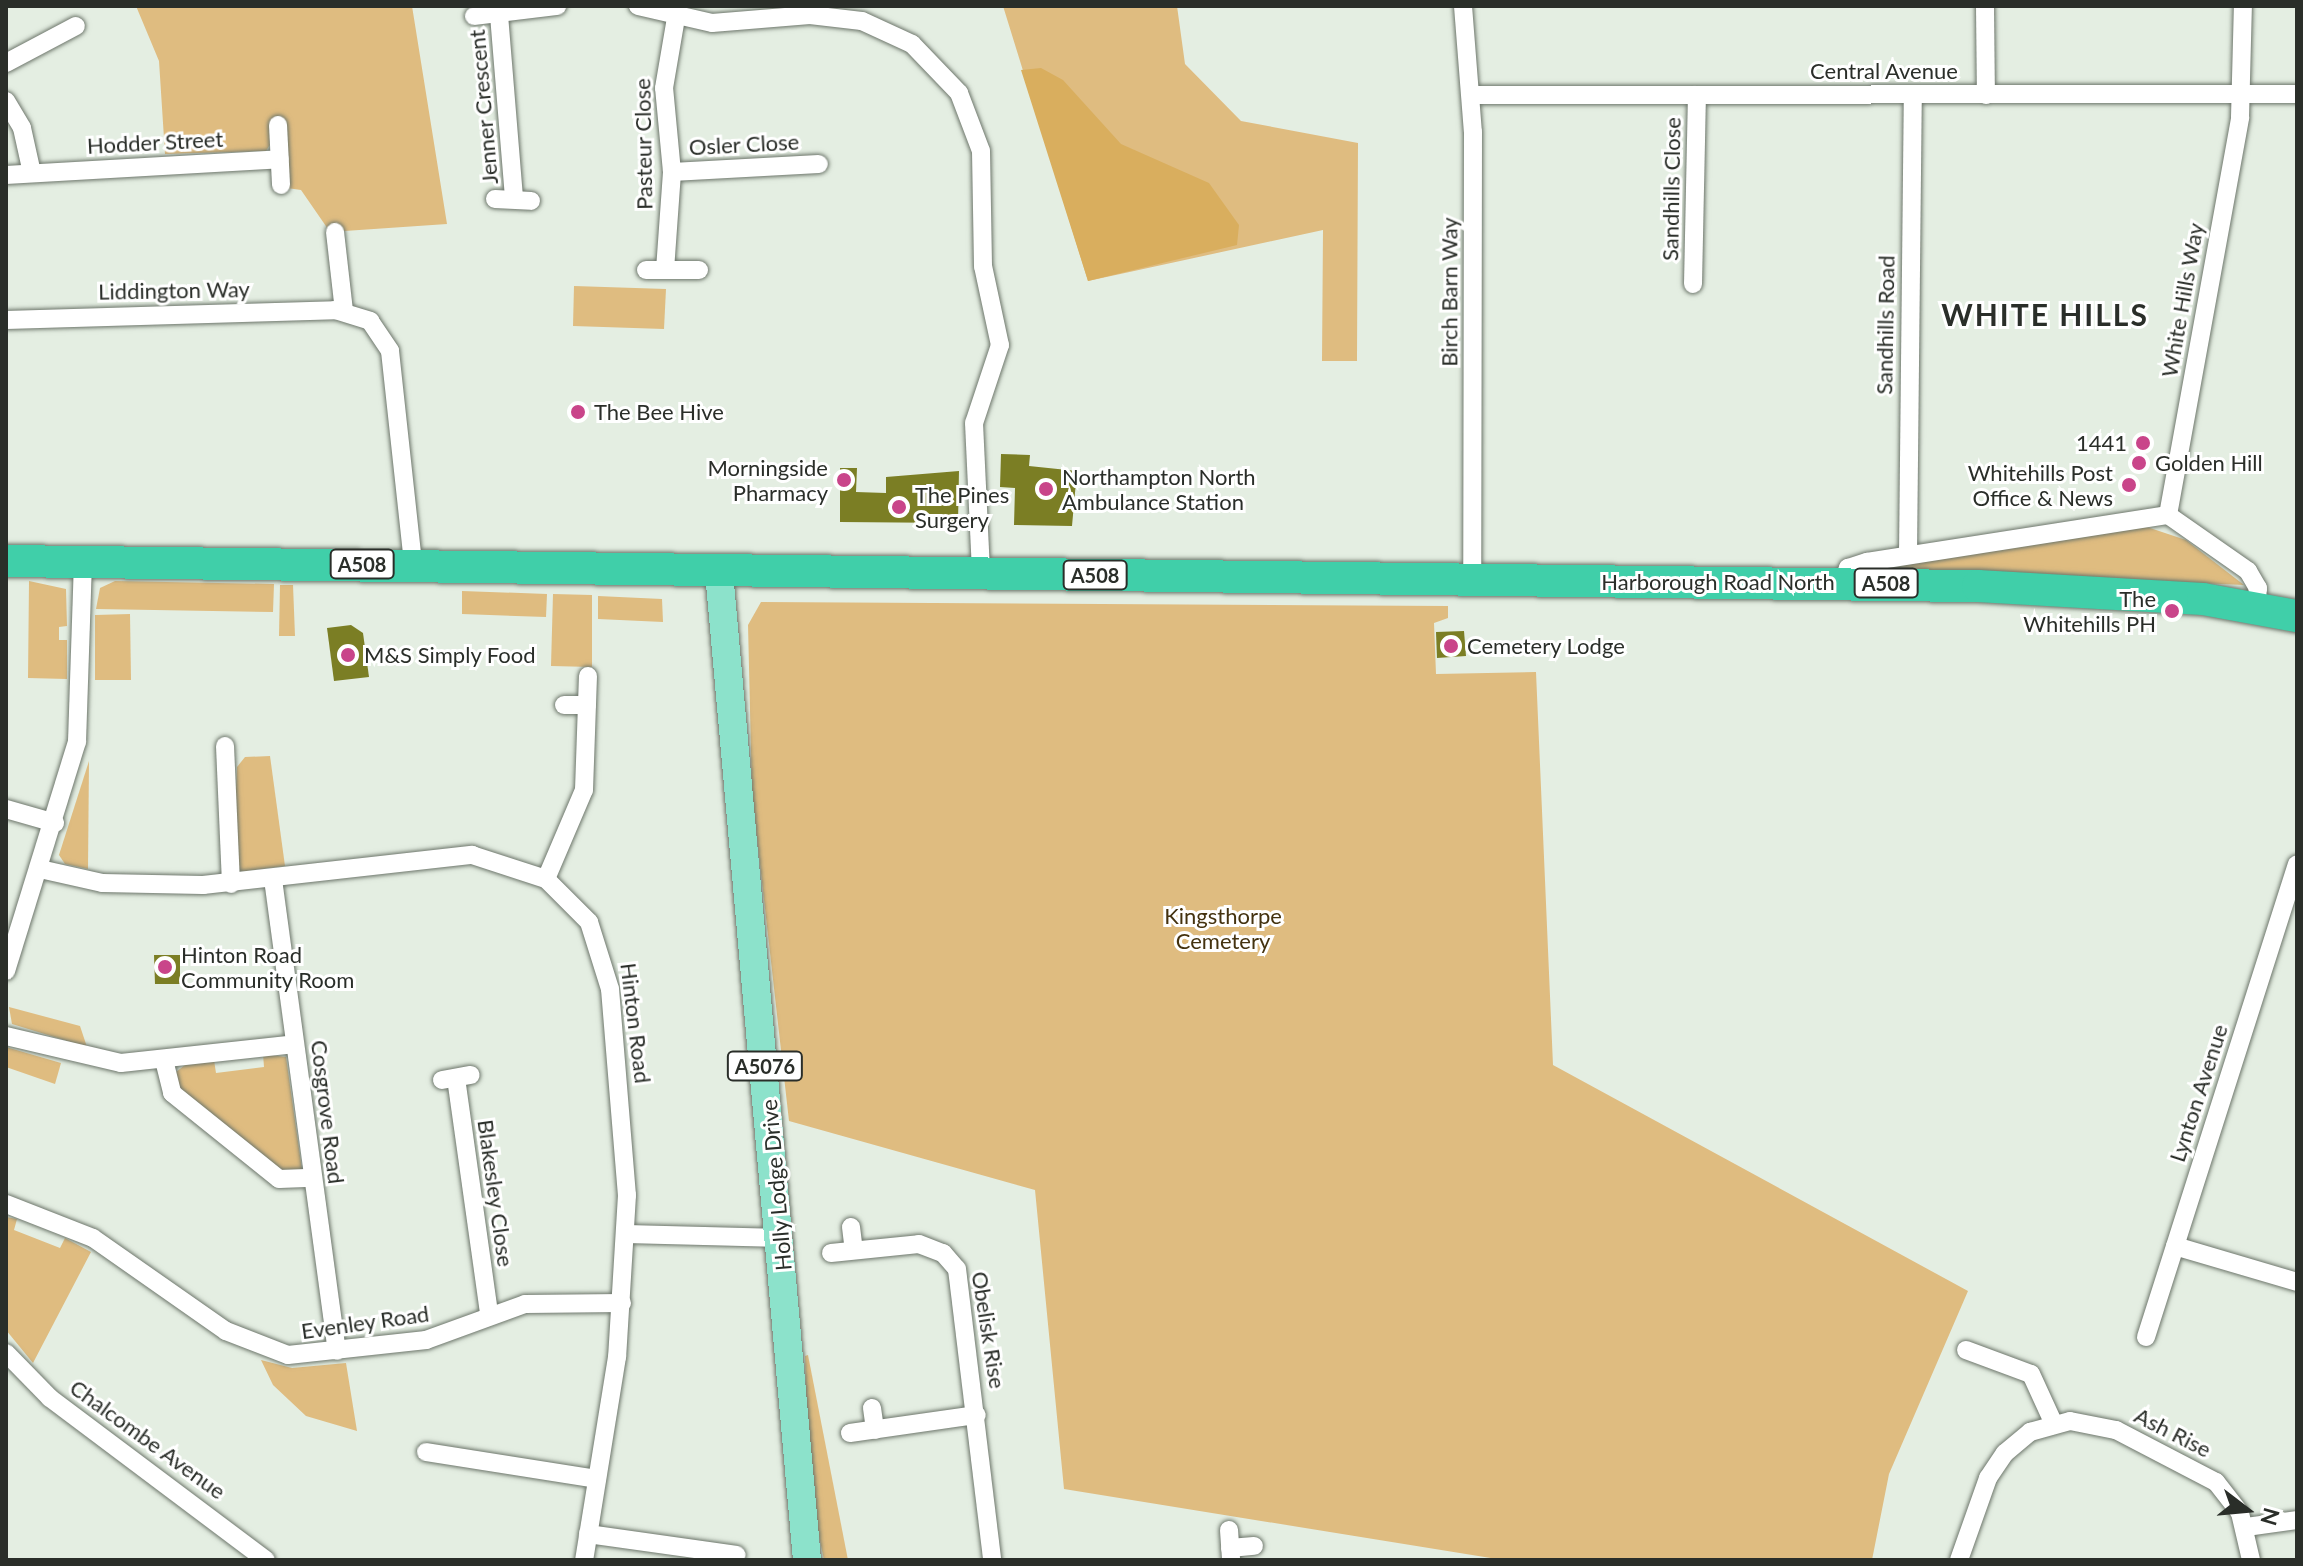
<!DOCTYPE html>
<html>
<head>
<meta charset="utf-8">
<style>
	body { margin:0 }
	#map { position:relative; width:2303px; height:1566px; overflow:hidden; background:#e4eee2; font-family:Lato,sans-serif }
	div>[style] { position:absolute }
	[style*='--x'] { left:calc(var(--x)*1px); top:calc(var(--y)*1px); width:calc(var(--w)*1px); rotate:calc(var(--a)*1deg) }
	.green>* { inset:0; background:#dfbc80 }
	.forest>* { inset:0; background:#d9ae5e }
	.building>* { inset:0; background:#7b7e24 }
	.roads { filter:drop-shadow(0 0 2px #6d766b) drop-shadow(0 0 2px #6d766b) }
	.street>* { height:18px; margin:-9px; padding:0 9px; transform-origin:9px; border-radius:9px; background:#fff }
	.primary>* { height:28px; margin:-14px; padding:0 14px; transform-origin:14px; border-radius:14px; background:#8ce2cb }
	.highway>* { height:32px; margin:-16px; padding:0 16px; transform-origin:16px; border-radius:16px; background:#40cfa9 }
	.dots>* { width:22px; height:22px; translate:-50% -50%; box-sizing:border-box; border:4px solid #fff; border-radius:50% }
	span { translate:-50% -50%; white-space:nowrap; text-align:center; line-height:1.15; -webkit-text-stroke:6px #fff; paint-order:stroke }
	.shield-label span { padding:2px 6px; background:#fff; border:2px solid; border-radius:6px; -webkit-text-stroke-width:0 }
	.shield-label { font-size:20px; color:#2a2e29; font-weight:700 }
	.street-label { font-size:22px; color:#2a2e29 }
	.poi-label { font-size:22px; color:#2a2e29 }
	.left { translate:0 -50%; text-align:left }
	.right { translate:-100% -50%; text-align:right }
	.park-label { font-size:22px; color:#44320f }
	.district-label { font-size:30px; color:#2a2e29; font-weight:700; letter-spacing:2px }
	.frame { position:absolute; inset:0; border:8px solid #2a2e29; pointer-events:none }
	.north { position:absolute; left:2207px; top:1470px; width:80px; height:80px; -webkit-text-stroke:6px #fff; paint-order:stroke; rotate:106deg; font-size:22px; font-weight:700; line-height:32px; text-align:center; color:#2a2e29 }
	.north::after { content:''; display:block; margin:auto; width:28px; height:36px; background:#2a2e29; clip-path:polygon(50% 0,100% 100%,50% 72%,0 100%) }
</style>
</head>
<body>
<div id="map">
	<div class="green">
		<div style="clip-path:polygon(136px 6px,412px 6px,447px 224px,330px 232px,301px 190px,287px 188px,271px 143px,266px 151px,165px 154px,159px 61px)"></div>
		<div style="clip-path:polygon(1003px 6px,1177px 6px,1185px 64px,1241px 121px,1358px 143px,1357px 361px,1322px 361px,1323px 230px,1088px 281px)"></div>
		<div style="clip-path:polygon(574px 286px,666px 289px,664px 329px,573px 326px)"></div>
		<div style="clip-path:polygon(2147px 527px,2186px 540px,2244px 585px,1874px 569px)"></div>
		<div style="clip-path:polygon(29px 581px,66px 589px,67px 626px,59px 627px,59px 640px,67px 640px,67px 679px,28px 678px)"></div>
		<div style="clip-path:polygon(115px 581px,274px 584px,273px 612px,96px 609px,100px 588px)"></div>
		<div style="clip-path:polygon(280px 585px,293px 585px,295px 636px,279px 636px)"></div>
		<div style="clip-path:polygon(462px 591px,547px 594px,546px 617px,462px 614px)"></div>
		<div style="clip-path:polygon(553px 594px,592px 595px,592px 667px,551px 666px)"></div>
		<div style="clip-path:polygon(598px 596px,662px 599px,663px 622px,598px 619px)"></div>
		<div style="clip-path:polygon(761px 602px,1448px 606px,1448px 618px,1434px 623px,1436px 674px,1536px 672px,1553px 1065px,1968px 1291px,1889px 1474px,1872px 1560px,1503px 1560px,1064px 1489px,1035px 1190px,789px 1121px,752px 793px,748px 625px)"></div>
		<div style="clip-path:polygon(130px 614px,131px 680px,95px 680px,95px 615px)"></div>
		<div style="clip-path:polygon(270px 756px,285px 866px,239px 872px,233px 859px,237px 767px,245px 757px)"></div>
		<div style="clip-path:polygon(89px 761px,88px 869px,65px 864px,59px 855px)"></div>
		<div style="clip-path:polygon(9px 1007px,80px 1026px,87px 1047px,12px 1024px)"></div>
		<div style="clip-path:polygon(6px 1047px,61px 1063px,55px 1084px,6px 1067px)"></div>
		<div style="clip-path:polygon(263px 1054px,286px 1057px,302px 1170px,284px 1175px,180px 1089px,176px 1072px,185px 1065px,214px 1060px,216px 1073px,264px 1067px)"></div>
		<div style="clip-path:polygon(6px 1217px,17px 1219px,14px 1230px,60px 1248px,65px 1238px,91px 1252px,33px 1363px,6px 1330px)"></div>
		<div style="clip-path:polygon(805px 1356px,808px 1355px,848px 1560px,824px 1560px,809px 1488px)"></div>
		<div style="clip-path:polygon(261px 1360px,292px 1368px,346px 1363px,357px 1431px,306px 1416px,273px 1385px)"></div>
	</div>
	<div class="forest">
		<div style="clip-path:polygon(1041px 68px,1063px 80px,1121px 144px,1209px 183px,1239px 225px,1237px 245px,1088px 281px,1021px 70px)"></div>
	</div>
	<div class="building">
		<div style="clip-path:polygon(1001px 454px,1030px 455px,1029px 466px,1077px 471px,1072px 526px,1014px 525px,1015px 488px,1000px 487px)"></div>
		<div style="clip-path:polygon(840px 468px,857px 468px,856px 492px,886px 493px,886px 477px,959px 471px,958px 523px,840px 522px)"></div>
		<div style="clip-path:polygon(351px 625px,363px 633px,369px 677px,334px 681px,327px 628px)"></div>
		<div style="clip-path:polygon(1464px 631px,1466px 656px,1437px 658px,1436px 632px)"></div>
		<div style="clip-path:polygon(154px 955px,180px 955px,180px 984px,155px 984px)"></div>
	</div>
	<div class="roads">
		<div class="street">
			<div style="--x:638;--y:6;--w:76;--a:12.9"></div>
			<div style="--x:712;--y:23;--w:98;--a:-4.7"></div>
			<div style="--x:810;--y:15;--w:52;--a:6.6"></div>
			<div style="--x:862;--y:21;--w:55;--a:24.7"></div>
			<div style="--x:912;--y:44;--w:68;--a:46.2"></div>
			<div style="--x:959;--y:93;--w:62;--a:69.2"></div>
			<div style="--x:981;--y:151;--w:115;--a:89"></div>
			<div style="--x:983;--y:266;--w:81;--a:77.9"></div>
			<div style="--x:1000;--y:345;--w:82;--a:108.4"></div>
			<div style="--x:974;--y:423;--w:150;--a:87.3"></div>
			<div style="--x:1463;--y:6;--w:126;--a:85.5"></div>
			<div style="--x:1473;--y:132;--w:447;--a:90.1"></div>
			<div style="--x:1985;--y:6;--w:89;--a:89.4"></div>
			<div style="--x:499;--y:15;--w:182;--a:85.3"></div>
			<div style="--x:474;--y:16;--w:84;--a:-6.9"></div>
			<div style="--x:6;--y:63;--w:79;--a:-27.9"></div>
			<div style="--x:1471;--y:95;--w:826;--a:-0.07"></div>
			<div style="--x:6;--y:101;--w:31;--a:59"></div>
			<div style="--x:22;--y:128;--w:46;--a:77.5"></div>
			<div style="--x:278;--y:125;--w:60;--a:87.1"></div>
			<div style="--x:672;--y:172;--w:147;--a:-3.1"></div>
			<div style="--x:6;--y:175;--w:274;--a:-3.3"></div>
			<div style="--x:495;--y:199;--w:36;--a:3"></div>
			<div style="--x:335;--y:232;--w:80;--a:83.5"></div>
			<div style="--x:646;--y:270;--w:53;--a:0"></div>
			<div style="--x:665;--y:270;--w:98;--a:-85.9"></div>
			<div style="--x:672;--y:172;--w:84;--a:-95.4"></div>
			<div style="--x:664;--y:88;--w:71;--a:-80.3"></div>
			<div style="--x:1693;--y:284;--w:189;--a:-88.8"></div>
			<div style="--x:6;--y:320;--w:329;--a:-1.7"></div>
			<div style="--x:335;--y:310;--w:37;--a:17"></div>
			<div style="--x:370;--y:321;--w:36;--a:56"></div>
			<div style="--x:390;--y:351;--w:214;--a:83.8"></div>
			<div style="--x:2168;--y:515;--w:404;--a:-79.7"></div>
			<div style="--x:2240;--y:117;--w:111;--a:-88.5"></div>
			<div style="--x:1908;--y:555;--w:460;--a:-89.4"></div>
			<div style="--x:1843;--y:583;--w:16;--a:-72"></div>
			<div style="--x:1848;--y:568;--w:20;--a:-18"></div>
			<div style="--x:1867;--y:562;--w:305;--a:-8.9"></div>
			<div style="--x:2168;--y:515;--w:98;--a:35"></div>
			<div style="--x:2248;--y:571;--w:20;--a:60"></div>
			<div style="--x:2258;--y:588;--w:19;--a:96"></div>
			<div style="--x:564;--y:705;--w:23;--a:0"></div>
			<div style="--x:225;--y:746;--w:138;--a:87.5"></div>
			<div style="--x:6;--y:809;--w:51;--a:15.9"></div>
			<div style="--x:40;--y:869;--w:64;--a:12.7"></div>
			<div style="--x:102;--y:883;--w:101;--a:1.1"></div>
			<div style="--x:203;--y:885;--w:271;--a:-6.4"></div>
			<div style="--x:472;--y:855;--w:78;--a:18"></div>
			<div style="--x:546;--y:879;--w:61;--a:45"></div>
			<div style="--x:589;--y:922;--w:70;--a:72.6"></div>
			<div style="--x:610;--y:989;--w:207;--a:85.3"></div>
			<div style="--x:627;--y:1195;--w:162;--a:93.5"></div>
			<div style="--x:617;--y:1357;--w:206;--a:99.2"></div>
			<div style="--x:273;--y:879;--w:476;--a:82.3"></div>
			<div style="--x:546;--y:879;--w:97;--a:-66.9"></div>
			<div style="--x:584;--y:790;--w:114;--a:-88"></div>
			<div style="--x:6;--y:971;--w:240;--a:-72.8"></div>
			<div style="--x:77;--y:742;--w:180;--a:-88.1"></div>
			<div style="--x:6;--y:1036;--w:118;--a:13.2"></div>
			<div style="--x:121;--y:1063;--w:175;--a:-6.2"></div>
			<div style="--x:164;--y:1060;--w:34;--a:76"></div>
			<div style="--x:172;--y:1093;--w:137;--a:38.8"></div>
			<div style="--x:279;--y:1179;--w:34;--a:-2"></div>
			<div style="--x:456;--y:1078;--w:238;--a:82"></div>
			<div style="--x:442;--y:1080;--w:29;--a:-10"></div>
			<div style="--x:6;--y:1204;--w:93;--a:21.3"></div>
			<div style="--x:93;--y:1238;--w:162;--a:35"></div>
			<div style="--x:226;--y:1331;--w:66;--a:21.2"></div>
			<div style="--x:288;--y:1355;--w:139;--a:-6.2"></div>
			<div style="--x:426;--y:1340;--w:105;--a:-20"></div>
			<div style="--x:525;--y:1304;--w:97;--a:-0.6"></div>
			<div style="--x:851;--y:1227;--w:23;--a:83"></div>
			<div style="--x:626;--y:1234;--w:156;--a:1.5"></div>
			<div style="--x:2175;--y:1246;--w:127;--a:16.4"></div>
			<div style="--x:831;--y:1253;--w:88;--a:-5.8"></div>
			<div style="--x:919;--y:1244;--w:26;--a:21"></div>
			<div style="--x:943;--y:1253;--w:21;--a:49"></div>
			<div style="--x:957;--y:1269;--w:293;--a:83.1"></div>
			<div style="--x:2146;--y:1337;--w:496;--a:-72.3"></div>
			<div style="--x:1966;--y:1350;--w:69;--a:20.3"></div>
			<div style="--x:2031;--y:1374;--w:53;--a:65.4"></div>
			<div style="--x:6;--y:1353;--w:63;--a:45.6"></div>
			<div style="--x:50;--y:1398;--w:270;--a:36.9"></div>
			<div style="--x:872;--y:1408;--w:22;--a:82"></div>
			<div style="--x:850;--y:1433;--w:128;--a:-8.1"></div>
			<div style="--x:426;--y:1452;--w:173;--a:9"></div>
			<div style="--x:2246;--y:1527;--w:51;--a:-7.8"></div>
			<div style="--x:1229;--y:1530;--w:30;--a:86"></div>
			<div style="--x:588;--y:1534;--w:150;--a:8"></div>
			<div style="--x:1230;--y:1548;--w:24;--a:-5"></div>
			<div style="--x:1959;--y:1560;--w:87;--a:-70.5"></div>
			<div style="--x:1988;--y:1478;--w:30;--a:-56"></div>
			<div style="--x:2005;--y:1453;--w:33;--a:-40"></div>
			<div style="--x:2030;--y:1432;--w:41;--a:-15.4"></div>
			<div style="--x:2070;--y:1421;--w:47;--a:11.1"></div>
			<div style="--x:2116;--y:1430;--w:113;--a:27.5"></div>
			<div style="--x:2216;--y:1482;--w:39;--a:52"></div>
			<div style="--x:2240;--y:1513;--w:48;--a:76.8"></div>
		</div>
		<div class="primary">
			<div style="--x:719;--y:572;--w:992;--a:84.91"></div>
		</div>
		<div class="highway">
			<div style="--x:6;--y:561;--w:1972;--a:0.73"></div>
			<div style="--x:1978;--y:586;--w:225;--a:3.3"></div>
			<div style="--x:2203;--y:599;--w:96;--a:10.3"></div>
		</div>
	</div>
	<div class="dots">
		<div style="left:578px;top:412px;background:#c9458a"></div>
		<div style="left:2143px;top:443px;background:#c9458a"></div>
		<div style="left:2139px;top:463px;background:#c9458a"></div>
		<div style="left:844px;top:480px;background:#c9458a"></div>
		<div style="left:2129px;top:485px;background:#c9458a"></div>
		<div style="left:1046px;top:489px;background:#c9458a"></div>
		<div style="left:899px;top:507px;background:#c9458a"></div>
		<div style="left:2172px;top:611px;background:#c9458a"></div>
		<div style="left:1451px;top:646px;background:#c9458a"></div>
		<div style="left:348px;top:655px;background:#c9458a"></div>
		<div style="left:165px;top:967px;background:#c9458a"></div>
	</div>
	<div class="shield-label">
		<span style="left:362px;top:564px">A508</span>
		<span style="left:1095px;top:575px">A508</span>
		<span style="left:1886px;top:583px">A508</span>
		<span style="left:765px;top:1066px">A5076</span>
	</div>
	<div class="street-label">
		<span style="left:1884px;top:71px">Central Avenue</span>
		<span style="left:483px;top:107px;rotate:-95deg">Jenner Crescent</span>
		<span style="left:155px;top:142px;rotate:-3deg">Hodder Street</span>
		<span style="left:643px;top:144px;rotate:-91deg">Pasteur Close</span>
		<span style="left:744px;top:144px;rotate:-3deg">Osler Close</span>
		<span style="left:1671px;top:189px;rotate:-89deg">Sandhills Close</span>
		<span style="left:174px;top:290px;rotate:-1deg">Liddington Way</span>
		<span style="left:1449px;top:292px;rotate:-90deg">Birch Barn Way</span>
		<span style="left:2182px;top:300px;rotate:-80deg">White Hills Way</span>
		<span style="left:1885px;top:325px;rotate:-89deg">Sandhills Road</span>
		<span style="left:1718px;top:582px">Harborough Road North</span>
		<span style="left:636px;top:1023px;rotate:83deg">Hinton Road</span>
		<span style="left:2198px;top:1093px;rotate:-72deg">Lynton Avenue</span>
		<span style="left:328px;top:1112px;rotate:83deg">Cosgrove Road</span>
		<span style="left:776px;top:1185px;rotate:-95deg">Holly Lodge Drive</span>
		<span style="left:496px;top:1193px;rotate:82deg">Blakesley Close</span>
		<span style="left:365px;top:1322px;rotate:-8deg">Evenley Road</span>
		<span style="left:989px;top:1330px;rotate:81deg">Obelisk Rise</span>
		<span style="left:2173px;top:1432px;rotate:27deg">Ash Rise</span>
		<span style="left:148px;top:1439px;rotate:36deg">Chalcombe Avenue</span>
	</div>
	<div class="poi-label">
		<span class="left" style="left:594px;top:412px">The Bee Hive</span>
		<span class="right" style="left:2127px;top:443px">1441</span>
		<span class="left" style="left:2155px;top:463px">Golden Hill</span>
		<span class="right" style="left:828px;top:480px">Morningside<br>Pharmacy</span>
		<span class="right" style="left:2113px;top:485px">Whitehills Post<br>Office &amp; News</span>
		<span class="left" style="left:1062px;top:489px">Northampton North<br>Ambulance Station</span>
		<span class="left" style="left:915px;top:507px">The Pines<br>Surgery</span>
		<span class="right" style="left:2156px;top:611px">The<br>Whitehills PH</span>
		<span class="left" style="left:1467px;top:646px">Cemetery Lodge</span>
		<span class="left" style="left:364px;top:655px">M&amp;S Simply Food</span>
		<span class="left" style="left:181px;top:967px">Hinton Road<br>Community Room</span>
	</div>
	<div class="park-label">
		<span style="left:1223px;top:928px">Kingsthorpe<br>Cemetery</span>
	</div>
	<div class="district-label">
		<span style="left:2045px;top:314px">WHITE HILLS</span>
	</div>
	<div class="frame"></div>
	<div class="north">N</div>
</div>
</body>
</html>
